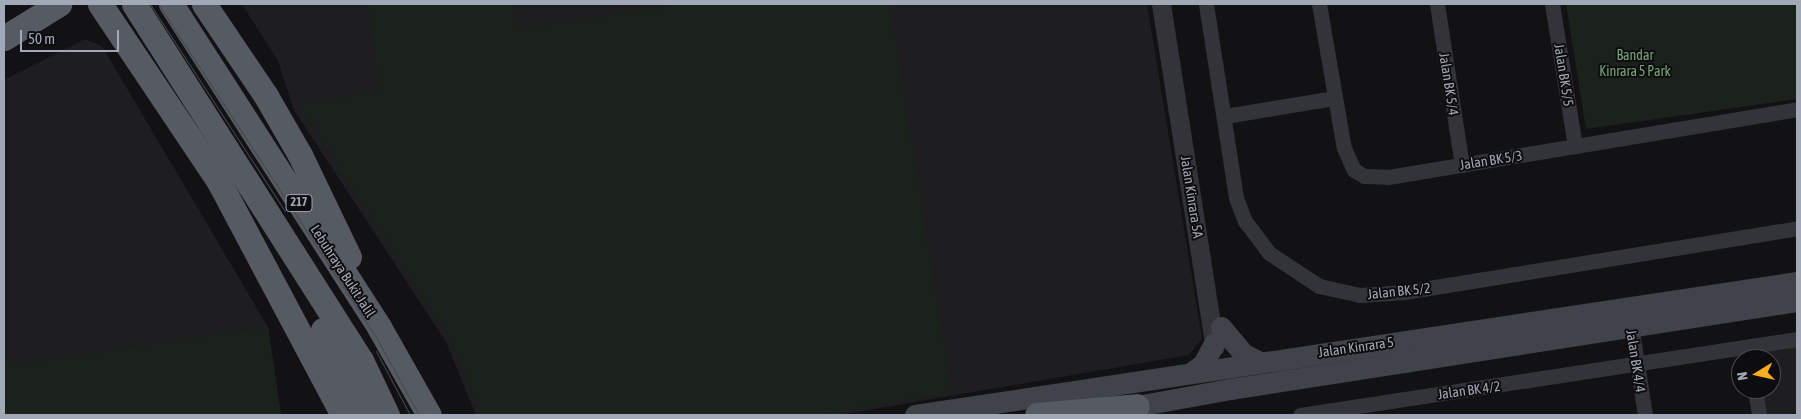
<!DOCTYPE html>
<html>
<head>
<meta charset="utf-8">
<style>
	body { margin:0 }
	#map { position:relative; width:1801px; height:419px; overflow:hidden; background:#121214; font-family:"Asap Condensed",sans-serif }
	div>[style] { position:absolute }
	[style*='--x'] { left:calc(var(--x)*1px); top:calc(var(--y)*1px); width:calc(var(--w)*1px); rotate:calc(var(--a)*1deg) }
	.built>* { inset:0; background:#1e1e21 }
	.green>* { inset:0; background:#1a221b }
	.minor>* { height:15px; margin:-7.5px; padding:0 7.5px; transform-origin:7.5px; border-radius:7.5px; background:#33343a }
	.tertiary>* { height:19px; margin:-9.5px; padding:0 9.5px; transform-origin:9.5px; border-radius:9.5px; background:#33343a }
	.secondary>* { height:21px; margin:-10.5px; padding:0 10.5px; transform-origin:10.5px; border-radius:10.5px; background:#41434a }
	.trunk>* { height:25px; margin:-12.5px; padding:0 12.5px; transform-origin:12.5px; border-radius:12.5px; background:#565a62 }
	.tram>* { height:1px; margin:-0.5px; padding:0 0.5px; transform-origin:0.5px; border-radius:0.5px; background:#46484f }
	span { translate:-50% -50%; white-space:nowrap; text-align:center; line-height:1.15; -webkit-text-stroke:4px #0d0d0f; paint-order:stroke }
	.shield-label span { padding:1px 4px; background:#0d0d0f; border:1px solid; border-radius:4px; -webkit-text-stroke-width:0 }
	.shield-label { font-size:12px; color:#a2a9b6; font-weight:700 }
	.park-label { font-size:14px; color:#77a378 }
	.street-label { font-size:14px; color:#a2a9b6 }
	.frame { position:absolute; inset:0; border:5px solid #a2a9b6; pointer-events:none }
	.north { position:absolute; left:1731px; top:349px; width:50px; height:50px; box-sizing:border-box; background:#0d0d0f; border:1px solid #494b52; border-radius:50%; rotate:261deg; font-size:14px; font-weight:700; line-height:20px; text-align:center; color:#a2a9b6 }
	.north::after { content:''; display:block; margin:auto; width:18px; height:22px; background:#ffac1f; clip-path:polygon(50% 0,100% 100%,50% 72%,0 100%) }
	.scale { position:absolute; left:20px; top:30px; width:99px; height:22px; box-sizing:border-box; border:2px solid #a2a9b6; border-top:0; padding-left:6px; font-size:15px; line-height:18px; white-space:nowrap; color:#a2a9b6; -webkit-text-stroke:4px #0d0d0f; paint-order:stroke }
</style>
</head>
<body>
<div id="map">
	<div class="built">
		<div style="clip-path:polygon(242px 4px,1147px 4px,1202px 338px,1189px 355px,839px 415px,476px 415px,446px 342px,294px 110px,278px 61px)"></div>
		<div style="clip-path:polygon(85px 39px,102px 46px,268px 327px,281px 415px,4px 415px,4px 80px)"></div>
		<div style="clip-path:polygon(1797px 345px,1797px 415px,1764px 415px,1760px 389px,1771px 389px,1771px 359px,1755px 359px,1753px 353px)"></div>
	</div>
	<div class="green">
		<div style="clip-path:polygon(367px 4px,512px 4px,516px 29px,685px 4px,890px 4px,952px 393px,814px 415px,481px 415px,452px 344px,299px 105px,380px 91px)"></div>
		<div style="clip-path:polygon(1566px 4px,1797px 4px,1797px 99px,1586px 129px)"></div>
		<div style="clip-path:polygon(268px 327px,281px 415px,4px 415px,4px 366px)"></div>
	</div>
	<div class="minor">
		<div style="--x:1206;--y:4;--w:196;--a:81.2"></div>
		<div style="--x:1236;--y:198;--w:25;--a:69"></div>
		<div style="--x:1245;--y:221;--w:40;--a:53"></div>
		<div style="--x:1269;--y:253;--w:60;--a:33.4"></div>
		<div style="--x:1319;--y:286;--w:42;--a:12.4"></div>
		<div style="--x:1360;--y:295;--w:44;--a:-3.9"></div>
		<div style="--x:1404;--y:292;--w:398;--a:-9.2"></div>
		<div style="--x:1319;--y:4;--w:146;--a:80.2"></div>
		<div style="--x:1344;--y:148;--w:24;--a:66"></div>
		<div style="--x:1354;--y:170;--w:12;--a:31"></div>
		<div style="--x:1364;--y:176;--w:24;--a:2"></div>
		<div style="--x:1388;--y:177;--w:415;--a:-9.4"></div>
		<div style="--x:1437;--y:4;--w:163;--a:81.2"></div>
		<div style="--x:1552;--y:4;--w:144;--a:80.8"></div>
		<div style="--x:1225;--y:116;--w:110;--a:-9.4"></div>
		<div style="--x:1630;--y:318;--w:98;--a:81.2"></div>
		<div style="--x:1755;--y:389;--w:26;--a:81"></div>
		<div style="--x:1300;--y:415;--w:503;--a:-8.69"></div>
	</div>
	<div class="tertiary">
		<div style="--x:1161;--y:4;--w:347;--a:81.1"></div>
	</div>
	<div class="secondary">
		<div style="--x:1221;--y:327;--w:35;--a:50"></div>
		<div style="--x:1244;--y:354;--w:18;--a:27"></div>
		<div style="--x:1192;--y:372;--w:14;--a:-36"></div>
		<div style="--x:1203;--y:364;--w:24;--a:-62"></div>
		<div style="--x:1122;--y:411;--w:16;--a:-18"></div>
		<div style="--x:1137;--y:406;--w:95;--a:-10.4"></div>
		<div style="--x:1230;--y:389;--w:574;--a:-8.82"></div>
		<div style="--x:915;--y:415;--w:892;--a:-8.58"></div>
	</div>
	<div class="trunk">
		<div style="--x:100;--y:4;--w:212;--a:56.2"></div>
		<div style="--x:218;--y:180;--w:266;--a:62"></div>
		<div style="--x:134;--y:4;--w:422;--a:57.5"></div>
		<div style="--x:361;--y:360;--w:61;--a:64.7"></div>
		<div style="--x:171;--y:4;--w:384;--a:57.2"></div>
		<div style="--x:379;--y:327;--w:101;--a:60.4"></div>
		<div style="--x:204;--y:4;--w:111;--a:56"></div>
		<div style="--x:266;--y:96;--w:68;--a:60"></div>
		<div style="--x:300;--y:155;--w:113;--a:64.3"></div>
		<div style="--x:4;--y:38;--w:65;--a:-31.7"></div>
		<div style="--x:323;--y:330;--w:96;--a:62.1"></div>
		<div style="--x:1037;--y:415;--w:100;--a:-5.1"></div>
	</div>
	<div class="tram">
		<div style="--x:150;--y:4;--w:247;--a:56.9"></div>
		<div style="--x:158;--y:4;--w:400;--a:56.8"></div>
		<div style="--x:377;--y:339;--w:87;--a:61.1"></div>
		<div style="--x:376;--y:351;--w:72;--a:62"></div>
	</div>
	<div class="shield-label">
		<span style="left:299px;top:203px">217</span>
	</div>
	<div class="park-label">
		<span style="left:1635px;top:63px">Bandar<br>Kinrara 5 Park</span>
	</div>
	<div class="street-label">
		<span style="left:1564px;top:75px;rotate:81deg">Jalan BK 5/5</span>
		<span style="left:1449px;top:84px;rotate:81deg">Jalan BK 5/4</span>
		<span style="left:1491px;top:160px;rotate:-9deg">Jalan BK 5/3</span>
		<span style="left:1192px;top:197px;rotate:81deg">Jalan Kinrara 5A</span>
		<span style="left:343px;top:271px;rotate:57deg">Lebuhraya Bukit Jalil</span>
		<span style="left:1399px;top:291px;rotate:-6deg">Jalan BK 5/2</span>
		<span style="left:1356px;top:347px;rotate:-8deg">Jalan Kinrara 5</span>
		<span style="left:1636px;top:361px;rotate:81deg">Jalan BK 4/4</span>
		<span style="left:1469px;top:390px;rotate:-8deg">Jalan BK 4/2</span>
	</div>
	<div class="frame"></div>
	<div class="north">N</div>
	<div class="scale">50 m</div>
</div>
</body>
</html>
